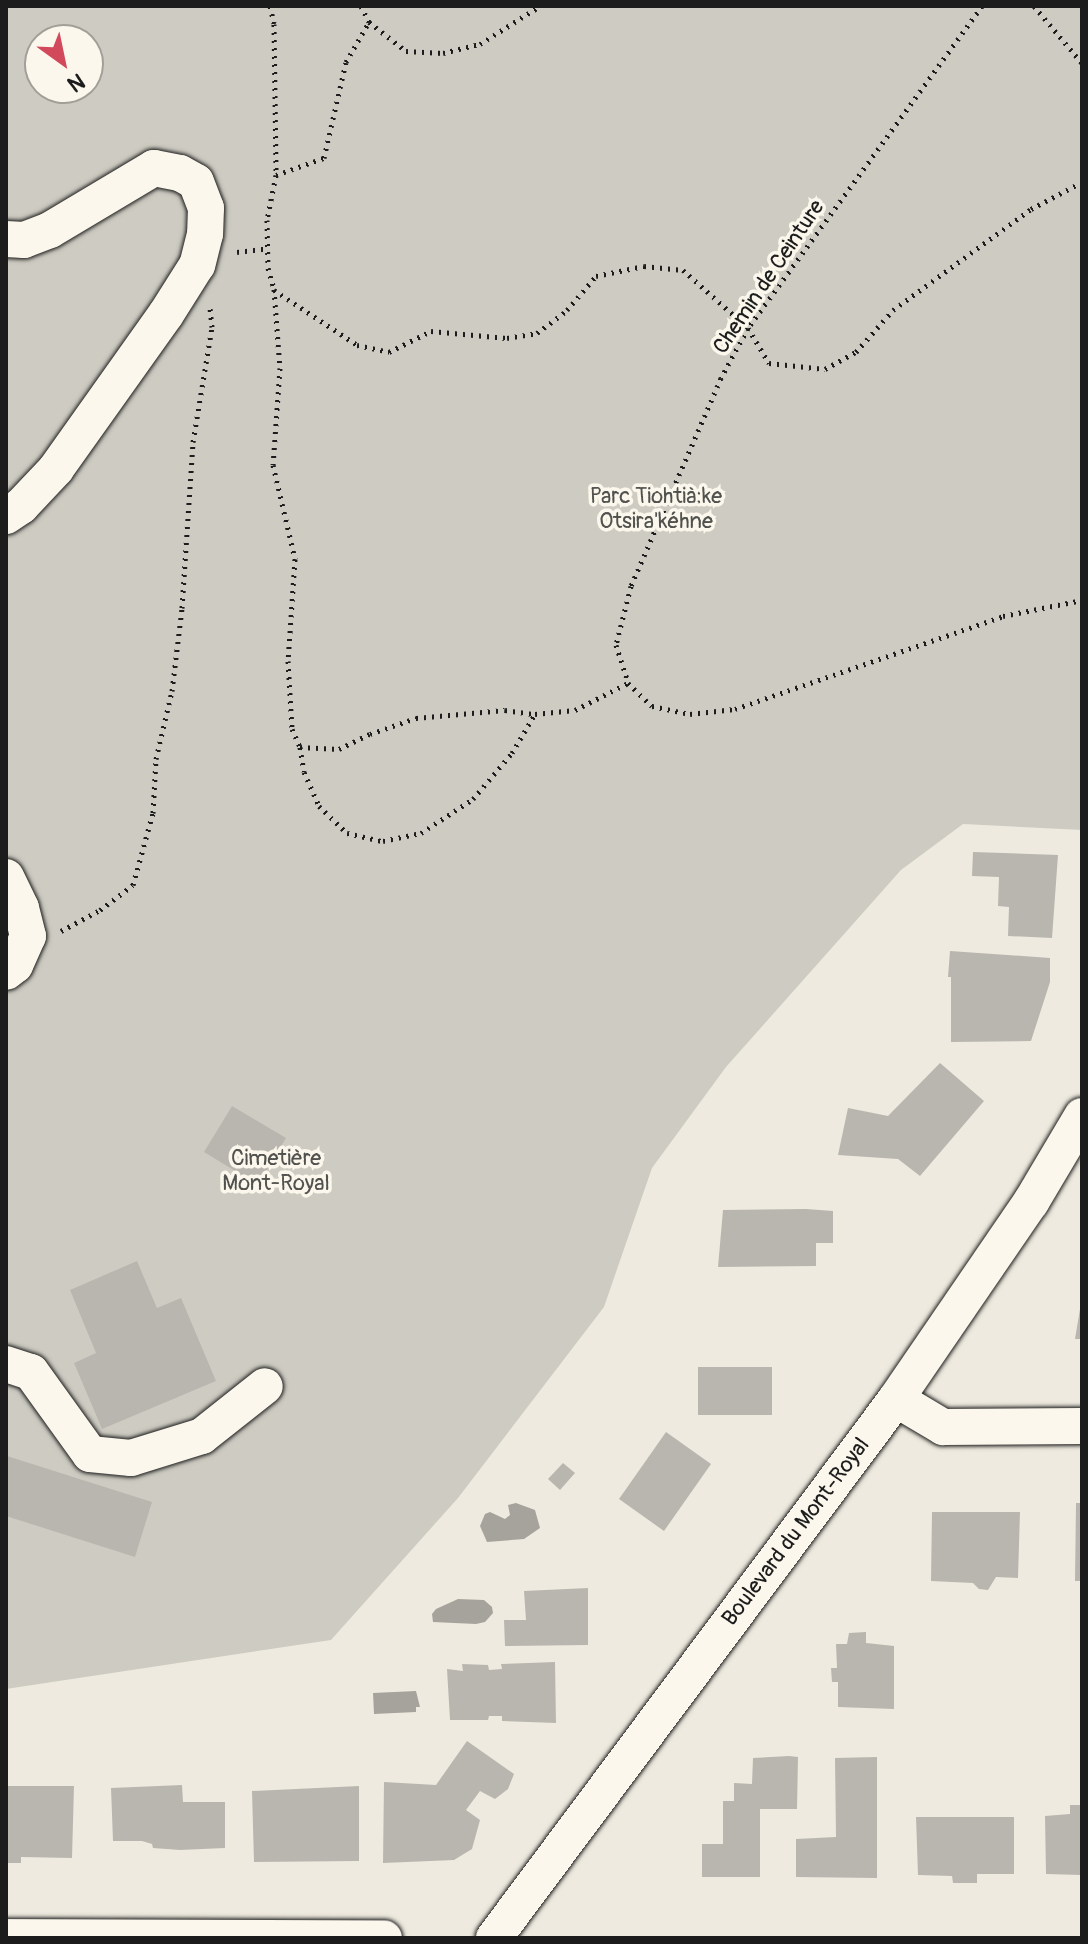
<!DOCTYPE html>
<html>
<head>
<meta charset="utf-8">
<style>
	body { margin:0 }
	#map { position:relative; width:1088px; height:1944px; overflow:hidden; background:#eeeadf; font-family:Pangolin,sans-serif }
	div>[style] { position:absolute }
	[style*='--x'] { left:calc(var(--x)*1px); top:calc(var(--y)*1px); width:calc(var(--w)*1px); rotate:calc(var(--a)*1deg) }
	.green>* { inset:0; background:#ceccc2 }
	.water>* { inset:0; background:#a6a39d }
	.building>* { inset:0; background:#b9b6af }
	.path>* { height:5px; margin-top:-2.5px; transform-origin:0; background:repeating-linear-gradient(90deg,#1c1c1c 0 2px,transparent 0 8px) }
	.roads { filter:drop-shadow(0 0 2px #1c1c1c) drop-shadow(0 0 2px #1c1c1c) }
	.minor>* { height:36px; margin:-18px; padding:0 18px; transform-origin:18px; border-radius:18px; background:#fbf7ec }
	span { translate:-50% -50%; white-space:nowrap; text-align:center; line-height:1.15; -webkit-text-stroke:7px #fbf7ec; paint-order:stroke }
	.street-label { font-size:22px; color:#1c1c1c }
	.park-label { font-size:22px; color:#51514e }
	.frame { position:absolute; inset:0; border:8px solid #1c1c1c; pointer-events:none }
	.north { position:absolute; left:24px; top:24px; width:80px; height:80px; box-sizing:border-box; background:#fbf7ec; border:2px solid #a29f99; border-radius:50%; rotate:147deg; font-size:22px; font-weight:700; line-height:32px; text-align:center; color:#1c1c1c }
	.north::after { content:''; display:block; margin:auto; width:28px; height:36px; background:#d1495b; clip-path:polygon(50% 0,100% 100%,50% 72%,0 100%) }
</style>
</head>
<body>
<div id="map">
	<div class="green">
		<div style="clip-path:polygon(evenodd,6px 6px,1082px 6px,1082px 830px,963px 824px,901px 870px,726px 1067px,652px 1168px,604px 1307px,458px 1498px,331px 1640px,6px 1689px,6px 6px,40px 40px,88px 40px,88px 88px,40px 88px,40px 40px)"></div>
	</div>
	<div class="water">
		<div style="clip-path:polygon(516px 1503px,535px 1510px,540px 1528px,524px 1539px,487px 1542px,480px 1526px,485px 1514px,490px 1512px,505px 1519px,510px 1515px,508px 1505px)"></div>
		<div style="clip-path:polygon(458px 1599px,484px 1600px,492px 1607px,493px 1613px,485px 1622px,476px 1624px,433px 1622px,432px 1614px,436px 1609px)"></div>
		<div style="clip-path:polygon(416px 1691px,420px 1707px,416px 1707px,416px 1712px,374px 1714px,373px 1693px)"></div>
	</div>
	<div class="building">
		<div style="clip-path:polygon(973px 852px,1058px 855px,1052px 938px,1008px 936px,1009px 907px,998px 906px,999px 877px,972px 876px)"></div>
		<div style="clip-path:polygon(950px 951px,1050px 958px,1050px 982px,1031px 1041px,951px 1042px,951px 977px,948px 977px)"></div>
		<div style="clip-path:polygon(940px 1063px,984px 1101px,920px 1176px,898px 1159px,838px 1155px,848px 1108px,888px 1116px)"></div>
		<div style="clip-path:polygon(232px 1106px,286px 1138px,258px 1185px,204px 1152px)"></div>
		<div style="clip-path:polygon(806px 1209px,833px 1211px,833px 1243px,816px 1243px,816px 1266px,718px 1267px,723px 1210px)"></div>
		<div style="clip-path:polygon(137px 1261px,157px 1308px,181px 1298px,216px 1381px,102px 1429px,74px 1363px,96px 1353px,70px 1290px)"></div>
		<div style="clip-path:polygon(1080px 1309px,1082px 1339px,1075px 1339px)"></div>
		<div style="clip-path:polygon(698px 1367px,772px 1367px,772px 1415px,698px 1415px)"></div>
		<div style="clip-path:polygon(666px 1432px,711px 1464px,664px 1531px,619px 1499px)"></div>
		<div style="clip-path:polygon(7px 1456px,152px 1502px,135px 1557px,6px 1516px)"></div>
		<div style="clip-path:polygon(563px 1463px,575px 1473px,560px 1490px,548px 1479px)"></div>
		<div style="clip-path:polygon(1076px 1503px,1082px 1503px,1082px 1581px,1075px 1581px)"></div>
		<div style="clip-path:polygon(932px 1512px,1020px 1512px,1018px 1578px,996px 1577px,988px 1590px,979px 1589px,973px 1583px,931px 1581px)"></div>
		<div style="clip-path:polygon(588px 1588px,588px 1645px,505px 1646px,504px 1620px,526px 1620px,524px 1591px)"></div>
		<div style="clip-path:polygon(866px 1632px,866px 1643px,894px 1646px,894px 1709px,838px 1707px,838px 1682px,832px 1682px,831px 1668px,837px 1668px,836px 1644px,847px 1644px,849px 1633px)"></div>
		<div style="clip-path:polygon(555px 1662px,556px 1723px,502px 1721px,502px 1716px,489px 1716px,488px 1720px,450px 1720px,447px 1669px,463px 1671px,462px 1664px,488px 1665px,489px 1670px,502px 1669px,501px 1664px)"></div>
		<div style="clip-path:polygon(467px 1741px,514px 1774px,508px 1789px,495px 1799px,480px 1791px,466px 1810px,480px 1820px,472px 1849px,454px 1860px,383px 1863px,384px 1782px,436px 1785px)"></div>
		<div style="clip-path:polygon(789px 1756px,798px 1757px,797px 1809px,760px 1809px,760px 1877px,702px 1877px,702px 1844px,723px 1844px,723px 1801px,734px 1801px,734px 1783px,752px 1784px,753px 1758px)"></div>
		<div style="clip-path:polygon(877px 1757px,877px 1878px,796px 1877px,796px 1839px,836px 1837px,835px 1758px)"></div>
		<div style="clip-path:polygon(182px 1785px,183px 1802px,225px 1802px,225px 1848px,180px 1850px,153px 1848px,152px 1844px,142px 1841px,113px 1841px,111px 1788px)"></div>
		<div style="clip-path:polygon(6px 1786px,74px 1786px,72px 1858px,21px 1857px,21px 1863px,6px 1863px)"></div>
		<div style="clip-path:polygon(359px 1786px,359px 1861px,254px 1862px,252px 1791px)"></div>
		<div style="clip-path:polygon(1070px 1805px,1082px 1805px,1082px 1875px,1046px 1874px,1045px 1816px,1070px 1814px)"></div>
		<div style="clip-path:polygon(916px 1817px,1014px 1817px,1014px 1874px,977px 1874px,977px 1883px,953px 1883px,952px 1876px,918px 1875px)"></div>
	</div>
	<div class="path">
		<div style="--x:270;--y:6;--w:18;--a:77"></div>
		<div style="--x:274;--y:24;--w:151;--a:89.2"></div>
		<div style="--x:276;--y:175;--w:46;--a:101.3"></div>
		<div style="--x:267;--y:220;--w:48;--a:88.8"></div>
		<div style="--x:268;--y:268;--w:22;--a:74"></div>
		<div style="--x:274;--y:289;--w:79;--a:85.7"></div>
		<div style="--x:280;--y:368;--w:97;--a:94.1"></div>
		<div style="--x:273;--y:465;--w:97;--a:76.8"></div>
		<div style="--x:295;--y:559;--w:102;--a:93.9"></div>
		<div style="--x:288;--y:661;--w:68;--a:86.6"></div>
		<div style="--x:292;--y:729;--w:20;--a:66"></div>
		<div style="--x:300;--y:747;--w:39;--a:3"></div>
		<div style="--x:339;--y:749;--w:34;--a:-26"></div>
		<div style="--x:370;--y:734;--w:49;--a:-19.2"></div>
		<div style="--x:416;--y:718;--w:89;--a:-5.1"></div>
		<div style="--x:505;--y:710;--w:30;--a:8"></div>
		<div style="--x:535;--y:714;--w:40;--a:-5.7"></div>
		<div style="--x:575;--y:710;--w:59;--a:-27"></div>
		<div style="--x:361;--y:6;--w:18;--a:63"></div>
		<div style="--x:369;--y:22;--w:47;--a:38.1"></div>
		<div style="--x:406;--y:51;--w:37;--a:3"></div>
		<div style="--x:443;--y:53;--w:38;--a:-14"></div>
		<div style="--x:480;--y:44;--w:71;--a:-32.3"></div>
		<div style="--x:982;--y:6;--w:398;--a:126"></div>
		<div style="--x:748;--y:328;--w:57;--a:118.4"></div>
		<div style="--x:721;--y:378;--w:227;--a:113.4"></div>
		<div style="--x:631;--y:586;--w:61;--a:104.3"></div>
		<div style="--x:616;--y:645;--w:40;--a:72"></div>
		<div style="--x:628;--y:683;--w:33;--a:44"></div>
		<div style="--x:652;--y:706;--w:39;--a:12"></div>
		<div style="--x:690;--y:714;--w:45;--a:-6.3"></div>
		<div style="--x:735;--y:709;--w:284;--a:-19.1"></div>
		<div style="--x:1003;--y:616;--w:81;--a:-11.4"></div>
		<div style="--x:1034;--y:6;--w:75;--a:49.9"></div>
		<div style="--x:276;--y:175;--w:51;--a:-19.5"></div>
		<div style="--x:324;--y:158;--w:98;--a:-77.1"></div>
		<div style="--x:346;--y:62;--w:46;--a:-60.1"></div>
		<div style="--x:237;--y:252;--w:31;--a:-7"></div>
		<div style="--x:274;--y:290;--w:100;--a:33.5"></div>
		<div style="--x:357;--y:345;--w:33;--a:12"></div>
		<div style="--x:389;--y:352;--w:47;--a:-26.6"></div>
		<div style="--x:431;--y:331;--w:76;--a:5.3"></div>
		<div style="--x:507;--y:338;--w:30;--a:-9"></div>
		<div style="--x:537;--y:333;--w:38;--a:-37"></div>
		<div style="--x:567;--y:310;--w:45;--a:-49.5"></div>
		<div style="--x:596;--y:276;--w:49;--a:-11.8"></div>
		<div style="--x:644;--y:266;--w:39;--a:6"></div>
		<div style="--x:683;--y:270;--w:87;--a:41.7"></div>
		<div style="--x:748;--y:328;--w:41;--a:59"></div>
		<div style="--x:769;--y:363;--w:56;--a:6.1"></div>
		<div style="--x:825;--y:369;--w:35;--a:-29"></div>
		<div style="--x:856;--y:352;--w:56;--a:-48.6"></div>
		<div style="--x:893;--y:310;--w:171;--a:-36.2"></div>
		<div style="--x:1031;--y:209;--w:58;--a:-27.9"></div>
		<div style="--x:300;--y:747;--w:25;--a:81"></div>
		<div style="--x:304;--y:772;--w:37;--a:66"></div>
		<div style="--x:319;--y:806;--w:39;--a:44"></div>
		<div style="--x:347;--y:833;--w:37;--a:13"></div>
		<div style="--x:383;--y:841;--w:39;--a:-12"></div>
		<div style="--x:421;--y:833;--w:62;--a:-33.2"></div>
		<div style="--x:473;--y:799;--w:60;--a:-49.7"></div>
		<div style="--x:512;--y:753;--w:45;--a:-59.5"></div>
		<div style="--x:61;--y:931;--w:44;--a:-28.3"></div>
		<div style="--x:100;--y:910;--w:41;--a:-37.1"></div>
		<div style="--x:133;--y:885;--w:75;--a:-74.5"></div>
		<div style="--x:153;--y:813;--w:54;--a:-86.8"></div>
		<div style="--x:156;--y:759;--w:70;--a:-76.8"></div>
		<div style="--x:172;--y:691;--w:84;--a:-83.1"></div>
		<div style="--x:182;--y:608;--w:166;--a:-86.2"></div>
		<div style="--x:193;--y:442;--w:117;--a:-80.6"></div>
		<div style="--x:212;--y:327;--w:19;--a:-96"></div>
	</div>
	<div class="roads">
		<div class="minor">
			<div style="--x:6;--y:239;--w:18;--a:3"></div>
			<div style="--x:24;--y:240;--w:28;--a:-21"></div>
			<div style="--x:50;--y:230;--w:121;--a:-30.8"></div>
			<div style="--x:154;--y:168;--w:26;--a:11"></div>
			<div style="--x:180;--y:173;--w:18;--a:29"></div>
			<div style="--x:196;--y:182;--w:28;--a:69"></div>
			<div style="--x:206;--y:208;--w:26;--a:92"></div>
			<div style="--x:205;--y:234;--w:32;--a:104"></div>
			<div style="--x:197;--y:265;--w:58;--a:122.3"></div>
			<div style="--x:166;--y:314;--w:190;--a:125.4"></div>
			<div style="--x:56;--y:469;--w:51;--a:133.4"></div>
			<div style="--x:21;--y:506;--w:18;--a:146"></div>
			<div style="--x:6;--y:877;--w:34;--a:64"></div>
			<div style="--x:21;--y:908;--w:29;--a:76"></div>
			<div style="--x:28;--y:936;--w:32;--a:114"></div>
			<div style="--x:15;--y:965;--w:11;--a:142"></div>
			<div style="--x:6;--y:1364;--w:26;--a:18"></div>
			<div style="--x:31;--y:1372;--w:101;--a:54.3"></div>
			<div style="--x:90;--y:1454;--w:41;--a:5.6"></div>
			<div style="--x:131;--y:1458;--w:74;--a:-17.2"></div>
			<div style="--x:202;--y:1436;--w:80;--a:-38.4"></div>
			<div style="--x:896;--y:1399;--w:55;--a:30.8"></div>
			<div style="--x:943;--y:1427;--w:139;--a:-0.4"></div>
			<div style="--x:6;--y:1937;--w:378;--a:0.2"></div>
			<div style="--x:494;--y:1938;--w:672;--a:-53.28"></div>
			<div style="--x:896;--y:1399;--w:239;--a:-55.6"></div>
			<div style="--x:1031;--y:1202;--w:100;--a:-59.3"></div>
		</div>
	</div>
	<div class="street-label">
		<span style="left:769px;top:277px;rotate:-56deg">Chemin de Ceinture</span>
		<span style="left:796px;top:1532px;rotate:-53deg">Boulevard du Mont-Royal</span>
	</div>
	<div class="park-label">
		<span style="left:656px;top:509px">Parc Tiohtià:ke<br>Otsira'kéhne</span>
		<span style="left:276px;top:1171px">Cimetière<br>Mont-Royal</span>
	</div>
	<div class="frame"></div>
	<div class="north">N</div>
</div>
</body>
</html>
